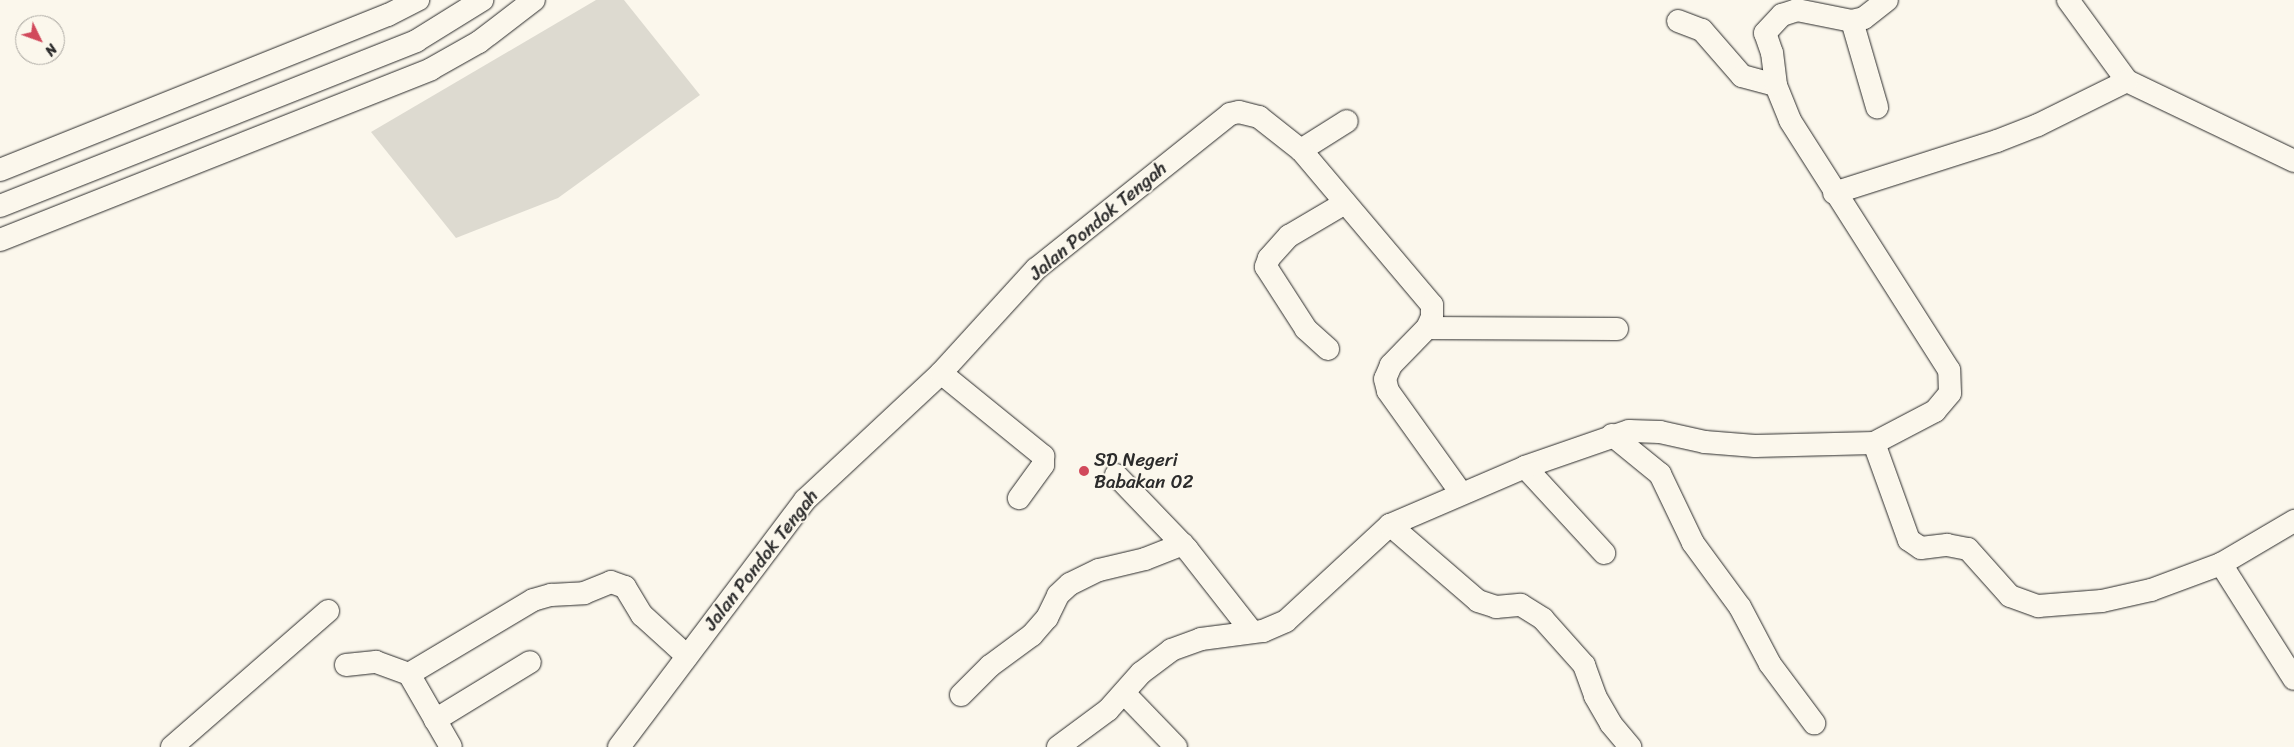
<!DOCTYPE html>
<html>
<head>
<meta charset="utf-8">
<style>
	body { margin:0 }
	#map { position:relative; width:2294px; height:747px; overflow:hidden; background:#fbf7ec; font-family:Sriracha,sans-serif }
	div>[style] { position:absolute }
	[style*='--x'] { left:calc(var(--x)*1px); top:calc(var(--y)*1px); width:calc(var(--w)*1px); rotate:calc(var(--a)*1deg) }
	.green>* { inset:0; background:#dddad0 }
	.roads { filter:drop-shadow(0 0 1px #2b2b2b) drop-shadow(0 0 1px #2b2b2b) }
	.minor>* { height:22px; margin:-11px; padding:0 11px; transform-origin:11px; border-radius:11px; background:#fbf7ec }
	.dots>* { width:14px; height:14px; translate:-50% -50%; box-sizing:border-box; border:2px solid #fbf7ec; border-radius:50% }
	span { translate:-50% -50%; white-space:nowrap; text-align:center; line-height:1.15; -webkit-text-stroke:4px #fbf7ec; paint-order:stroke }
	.street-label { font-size:19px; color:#2b2b2b }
	.poi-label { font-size:19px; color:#2b2b2b }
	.left { translate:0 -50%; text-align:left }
	.north { position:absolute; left:15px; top:15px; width:50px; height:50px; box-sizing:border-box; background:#fbf7ec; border:1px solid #a8a59f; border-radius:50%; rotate:132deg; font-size:14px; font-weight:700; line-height:20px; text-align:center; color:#2b2b2b }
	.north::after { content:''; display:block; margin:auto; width:18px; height:22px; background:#d1495b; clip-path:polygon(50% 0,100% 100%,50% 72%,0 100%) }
</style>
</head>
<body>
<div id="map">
	<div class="green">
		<div style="clip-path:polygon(596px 0,624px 0,700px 95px,558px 198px,456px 238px,371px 132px)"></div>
	</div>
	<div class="roads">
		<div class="minor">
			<div style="--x:2068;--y:0;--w:100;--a:53.9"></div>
			<div style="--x:2127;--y:81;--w:185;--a:25.6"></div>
			<div style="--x:1678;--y:21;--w:26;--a:21"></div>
			<div style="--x:1702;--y:30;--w:61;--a:49"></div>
			<div style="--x:1742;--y:76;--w:35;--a:15"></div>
			<div style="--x:1852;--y:21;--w:90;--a:73.8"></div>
			<div style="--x:1301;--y:150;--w:54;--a:-32.2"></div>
			<div style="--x:0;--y:170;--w:418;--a:-21.8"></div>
			<div style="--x:388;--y:15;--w:34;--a:-27"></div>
			<div style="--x:1834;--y:193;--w:171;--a:-17.7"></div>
			<div style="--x:1997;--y:141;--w:44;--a:-21.3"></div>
			<div style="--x:2038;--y:125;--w:99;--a:-26.3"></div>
			<div style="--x:0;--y:206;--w:448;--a:-21.6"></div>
			<div style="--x:416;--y:41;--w:78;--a:-31.8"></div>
			<div style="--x:0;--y:240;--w:464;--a:-21.6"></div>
			<div style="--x:431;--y:69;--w:55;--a:-29.4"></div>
			<div style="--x:479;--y:42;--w:69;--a:-37.4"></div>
			<div style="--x:1427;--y:328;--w:190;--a:0.3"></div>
			<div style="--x:1328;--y:349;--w:30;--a:-138"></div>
			<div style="--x:1306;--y:329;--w:74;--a:-122.8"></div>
			<div style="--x:1266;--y:267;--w:9;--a:-72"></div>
			<div style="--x:1269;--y:258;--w:30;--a:-48"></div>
			<div style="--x:1289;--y:236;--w:65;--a:-30.5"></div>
			<div style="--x:941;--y:373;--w:132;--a:39.1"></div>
			<div style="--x:1043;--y:456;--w:9;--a:90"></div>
			<div style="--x:1043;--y:465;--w:41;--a:126"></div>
			<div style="--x:1612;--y:435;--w:62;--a:39.1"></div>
			<div style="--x:1660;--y:474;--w:76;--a:64.4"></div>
			<div style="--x:1693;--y:543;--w:79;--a:53.7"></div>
			<div style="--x:1740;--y:607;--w:64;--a:62.2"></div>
			<div style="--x:1770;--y:664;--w:74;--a:53.3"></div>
			<div style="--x:1874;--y:443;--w:69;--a:-27.7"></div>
			<div style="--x:1935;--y:411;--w:23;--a:-50"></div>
			<div style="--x:1950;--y:393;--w:23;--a:-92"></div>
			<div style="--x:1949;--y:370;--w:296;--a:-122.5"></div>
			<div style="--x:1790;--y:120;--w:38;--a:-112"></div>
			<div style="--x:1776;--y:85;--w:32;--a:-97"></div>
			<div style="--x:1772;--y:53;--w:21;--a:-109"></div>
			<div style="--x:1765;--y:33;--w:25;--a:-47"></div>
			<div style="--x:1782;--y:15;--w:16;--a:-18"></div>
			<div style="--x:1797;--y:10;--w:56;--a:11.3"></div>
			<div style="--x:1852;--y:21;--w:12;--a:-14"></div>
			<div style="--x:1864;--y:18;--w:29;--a:-38"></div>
			<div style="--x:1525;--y:467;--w:117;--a:47.4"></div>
			<div style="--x:1116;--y:475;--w:103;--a:46.2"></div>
			<div style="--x:1187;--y:549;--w:105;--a:51.9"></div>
			<div style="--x:1390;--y:525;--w:116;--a:40.8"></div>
			<div style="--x:1478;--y:601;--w:19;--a:18"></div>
			<div style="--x:1496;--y:607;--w:25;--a:-5"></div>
			<div style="--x:1521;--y:605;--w:26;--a:32"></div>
			<div style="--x:1543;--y:619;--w:62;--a:48.3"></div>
			<div style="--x:1584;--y:665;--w:33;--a:70"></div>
			<div style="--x:1595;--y:696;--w:32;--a:60"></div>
			<div style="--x:1611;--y:724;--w:30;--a:50"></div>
			<div style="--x:2221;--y:564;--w:136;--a:57.6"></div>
			<div style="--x:346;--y:665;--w:30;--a:-6"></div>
			<div style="--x:376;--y:662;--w:35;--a:20"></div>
			<div style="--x:409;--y:674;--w:84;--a:60.1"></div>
			<div style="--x:409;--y:674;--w:144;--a:-30.8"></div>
			<div style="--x:533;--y:600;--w:19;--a:-16"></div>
			<div style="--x:551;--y:595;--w:33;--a:-3"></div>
			<div style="--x:584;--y:593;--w:29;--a:-22"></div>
			<div style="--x:611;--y:582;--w:15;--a:20"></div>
			<div style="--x:625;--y:587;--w:33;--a:59"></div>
			<div style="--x:642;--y:615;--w:61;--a:42.3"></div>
			<div style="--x:1124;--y:693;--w:75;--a:46.1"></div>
			<div style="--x:961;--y:695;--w:41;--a:-45"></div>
			<div style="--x:990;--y:666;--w:52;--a:-36.4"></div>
			<div style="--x:1032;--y:635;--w:23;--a:-49"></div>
			<div style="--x:1047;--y:618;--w:25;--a:-64"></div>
			<div style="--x:1058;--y:595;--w:16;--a:-43"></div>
			<div style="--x:1070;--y:584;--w:32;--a:-26"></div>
			<div style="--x:1099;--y:570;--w:47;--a:-13.4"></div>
			<div style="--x:1145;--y:559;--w:41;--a:-21.5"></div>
			<div style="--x:435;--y:720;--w:111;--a:-31.4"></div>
			<div style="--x:172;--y:747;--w:207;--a:-41.1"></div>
			<div style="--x:619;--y:747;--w:309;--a:-53"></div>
			<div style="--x:805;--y:500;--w:186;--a:-43"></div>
			<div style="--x:941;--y:373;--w:141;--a:-47.6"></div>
			<div style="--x:1036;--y:269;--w:248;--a:-38.6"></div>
			<div style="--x:1230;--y:114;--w:9;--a:-13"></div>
			<div style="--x:1239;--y:112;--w:21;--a:14"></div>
			<div style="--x:1259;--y:117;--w:53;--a:38.2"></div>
			<div style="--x:1301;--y:150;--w:203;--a:49.8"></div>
			<div style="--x:1432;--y:305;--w:12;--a:90"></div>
			<div style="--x:1432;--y:317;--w:12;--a:114"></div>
			<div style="--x:1427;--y:328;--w:52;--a:134.2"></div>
			<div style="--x:1391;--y:365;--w:15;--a:113"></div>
			<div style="--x:1385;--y:379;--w:12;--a:76"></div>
			<div style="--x:1388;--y:391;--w:125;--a:54.4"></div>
			<div style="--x:1058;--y:747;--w:62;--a:-36.5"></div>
			<div style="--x:1108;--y:710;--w:50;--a:-48.3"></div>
			<div style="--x:1141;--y:673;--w:38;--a:-37"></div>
			<div style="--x:1171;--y:650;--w:32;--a:-20"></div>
			<div style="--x:1201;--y:639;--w:63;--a:-7.4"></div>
			<div style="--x:1263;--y:631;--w:25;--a:-23"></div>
			<div style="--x:1286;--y:621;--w:142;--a:-42.7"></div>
			<div style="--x:1390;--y:525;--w:147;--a:-23.2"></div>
			<div style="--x:1525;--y:467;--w:110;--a:-19.1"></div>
			<div style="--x:1629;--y:431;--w:31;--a:2"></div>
			<div style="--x:1660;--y:432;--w:46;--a:12.5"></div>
			<div style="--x:1705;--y:442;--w:50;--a:4.6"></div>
			<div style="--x:1755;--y:446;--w:119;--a:-1.4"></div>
			<div style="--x:1874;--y:443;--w:103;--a:70.2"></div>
			<div style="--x:1909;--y:540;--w:14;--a:34"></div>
			<div style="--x:1921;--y:548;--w:26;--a:-7"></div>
			<div style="--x:1947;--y:545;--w:21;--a:11"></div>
			<div style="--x:1968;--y:549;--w:63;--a:48.2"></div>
			<div style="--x:2010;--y:596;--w:30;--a:20"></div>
			<div style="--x:2038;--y:606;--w:64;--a:-4.5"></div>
			<div style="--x:2102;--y:601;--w:50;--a:-12.7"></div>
			<div style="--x:2151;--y:590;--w:75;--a:-20.4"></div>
			<div style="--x:2221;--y:564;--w:85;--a:-30.5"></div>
		</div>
	</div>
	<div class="dots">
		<div style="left:1084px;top:471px;background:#d1495b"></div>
	</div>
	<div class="street-label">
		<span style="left:1098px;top:221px;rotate:-40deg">Jalan Pondok Tengah</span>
		<span style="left:761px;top:560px;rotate:-52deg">Jalan Pondok Tengah</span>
	</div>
	<div class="poi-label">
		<span class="left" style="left:1094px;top:471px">SD Negeri<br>Babakan 02</span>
	</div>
	<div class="north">N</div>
</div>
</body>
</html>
